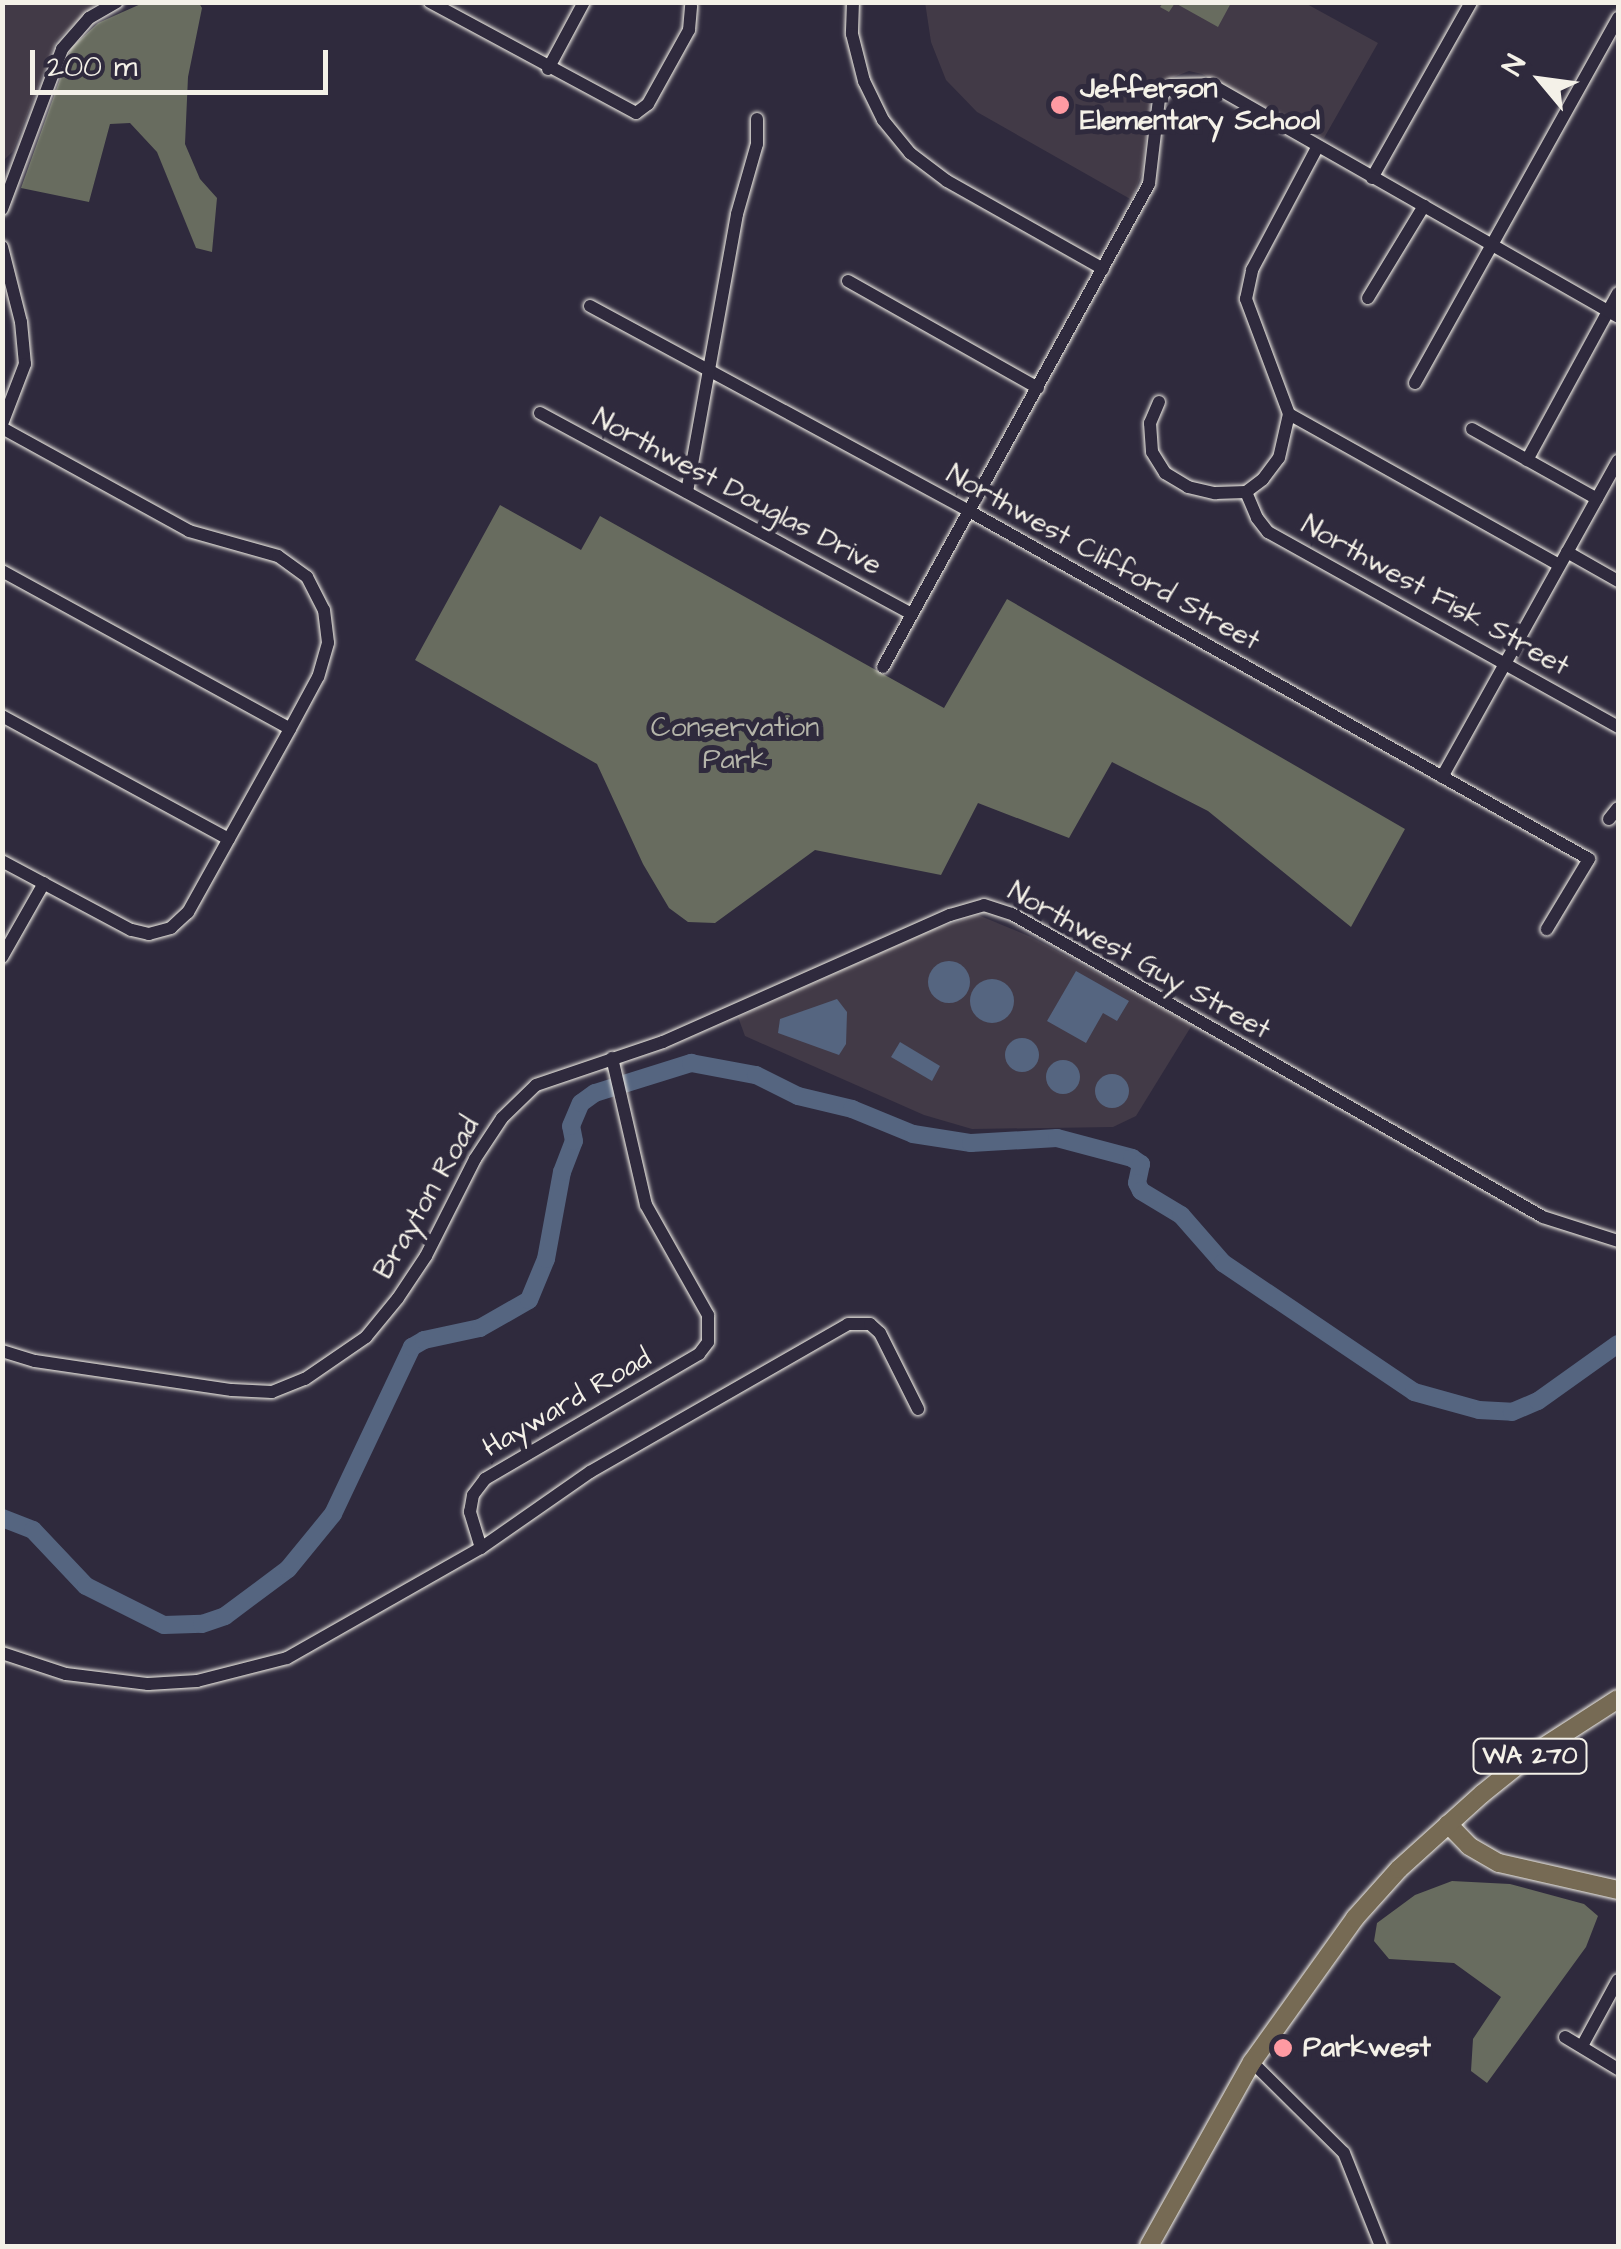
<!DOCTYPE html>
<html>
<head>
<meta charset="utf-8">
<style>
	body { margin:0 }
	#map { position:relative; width:1621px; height:2249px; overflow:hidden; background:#2f2a3d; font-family:"Architects Daughter",sans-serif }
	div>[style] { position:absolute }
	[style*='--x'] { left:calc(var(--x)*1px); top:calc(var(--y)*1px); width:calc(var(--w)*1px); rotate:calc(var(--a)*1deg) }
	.built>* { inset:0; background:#423a47 }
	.green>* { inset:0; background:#686c5f }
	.water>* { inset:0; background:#556580 }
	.round { border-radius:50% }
	.river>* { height:18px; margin:-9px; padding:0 9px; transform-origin:9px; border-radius:9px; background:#556580 }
	.roads { filter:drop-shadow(0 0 2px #f4f1e8) drop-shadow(0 0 2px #f4f1e8) }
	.minor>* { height:12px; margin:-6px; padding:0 6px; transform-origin:6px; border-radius:6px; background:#2f2a3d }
	.major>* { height:18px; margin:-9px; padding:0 9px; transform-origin:9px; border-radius:9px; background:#766a54 }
	.dots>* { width:28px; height:28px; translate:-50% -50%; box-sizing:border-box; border:5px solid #2f2a3d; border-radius:50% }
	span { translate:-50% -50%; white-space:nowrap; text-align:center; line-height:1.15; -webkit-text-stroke:10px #2f2a3d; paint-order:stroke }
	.shield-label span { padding:2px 8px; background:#2f2a3d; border:2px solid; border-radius:8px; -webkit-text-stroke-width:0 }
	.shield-label { font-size:25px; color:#f4f1e8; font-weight:700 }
	.poi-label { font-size:28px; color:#f4f1e8; font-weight:700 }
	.left { translate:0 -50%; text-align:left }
	.street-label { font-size:28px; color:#f4f1e8 }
	.park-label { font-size:28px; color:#b5b5aa }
	.frame { position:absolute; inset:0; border:5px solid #f4f1e8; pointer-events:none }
	.north { position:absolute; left:1491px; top:30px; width:100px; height:100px; -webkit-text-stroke:8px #2f2a3d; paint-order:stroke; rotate:299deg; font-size:28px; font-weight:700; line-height:40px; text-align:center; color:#f4f1e8 }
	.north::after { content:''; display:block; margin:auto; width:35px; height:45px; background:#f4f1e8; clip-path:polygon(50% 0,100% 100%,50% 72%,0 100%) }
	.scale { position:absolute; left:30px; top:50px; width:298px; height:45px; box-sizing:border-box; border:5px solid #f4f1e8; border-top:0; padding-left:12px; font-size:30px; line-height:35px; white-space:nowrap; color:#f4f1e8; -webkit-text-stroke:8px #2f2a3d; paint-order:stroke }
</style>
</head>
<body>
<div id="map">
	<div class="built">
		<div style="clip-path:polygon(925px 2px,1305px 3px,1378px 43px,1324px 138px,1202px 74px,1189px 71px,1166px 80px,1151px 98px,1142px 172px,1132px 200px,977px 112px,946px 80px,931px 42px)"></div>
		<div style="clip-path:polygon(3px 3px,97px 3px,56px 41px,13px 151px,3px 161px)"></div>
		<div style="clip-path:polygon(978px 915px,1031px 937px,1192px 1025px,1136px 1116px,1113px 1127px,972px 1129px,924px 1115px,745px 1036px,738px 1017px,929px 931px)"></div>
	</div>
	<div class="green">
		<div style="clip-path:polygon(143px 3px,199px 3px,202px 8px,188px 77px,185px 144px,200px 179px,217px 198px,212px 252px,196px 248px,157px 152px,130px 123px,110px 124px,89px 202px,21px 188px,71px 48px,98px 23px)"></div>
		<div style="clip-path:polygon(1163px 3px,1163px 2px,1231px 3px,1218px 27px,1175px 3px,1169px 12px,1160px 7px)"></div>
		<div style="clip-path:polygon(500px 505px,581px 550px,600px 516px,944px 708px,1007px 599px,1405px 829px,1351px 927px,1208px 811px,1112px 762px,1069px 838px,978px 803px,941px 875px,815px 850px,715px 923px,688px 922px,669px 908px,643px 864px,597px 764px,415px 660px)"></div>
		<div style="clip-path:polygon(1452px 1881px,1510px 1884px,1584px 1904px,1598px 1916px,1586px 1947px,1487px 2083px,1471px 2071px,1473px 2039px,1501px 1997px,1454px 1963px,1389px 1959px,1374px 1941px,1377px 1923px,1415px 1895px)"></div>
	</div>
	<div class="water">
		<div class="round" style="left:928px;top:961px;width:42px;height:42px"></div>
		<div style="clip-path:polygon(1076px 971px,1129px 1001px,1117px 1021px,1103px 1013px,1086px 1043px,1047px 1021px)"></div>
		<div class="round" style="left:970px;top:979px;width:44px;height:44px"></div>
		<div style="clip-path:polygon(837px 999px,847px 1012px,846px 1044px,839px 1055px,778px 1033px,780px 1019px)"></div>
		<div class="round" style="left:1005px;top:1038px;width:34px;height:34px"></div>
		<div style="clip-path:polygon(900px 1042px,940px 1066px,932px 1081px,891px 1057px)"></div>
		<div class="round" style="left:1046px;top:1060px;width:34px;height:34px"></div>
		<div class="round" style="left:1095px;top:1074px;width:34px;height:34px"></div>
	</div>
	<div class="river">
		<div style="--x:2;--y:1518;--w:33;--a:21"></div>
		<div style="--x:33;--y:1530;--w:77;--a:46.6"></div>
		<div style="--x:86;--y:1586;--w:87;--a:26.6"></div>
		<div style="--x:164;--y:1625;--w:38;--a:-2"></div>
		<div style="--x:202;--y:1624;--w:24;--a:-19"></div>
		<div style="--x:225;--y:1616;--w:79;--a:-36.7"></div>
		<div style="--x:288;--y:1569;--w:71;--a:-50.7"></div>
		<div style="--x:333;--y:1514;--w:185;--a:-64.7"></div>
		<div style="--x:412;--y:1347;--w:14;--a:-30"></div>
		<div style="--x:424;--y:1340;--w:57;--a:-12.1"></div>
		<div style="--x:480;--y:1328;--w:56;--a:-29.7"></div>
		<div style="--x:529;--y:1300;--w:44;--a:-67.5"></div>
		<div style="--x:546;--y:1259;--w:88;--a:-79.6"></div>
		<div style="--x:562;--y:1172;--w:33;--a:-69"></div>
		<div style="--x:574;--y:1141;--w:15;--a:-101"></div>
		<div style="--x:571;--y:1126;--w:25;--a:-67"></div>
		<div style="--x:581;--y:1103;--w:17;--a:-36"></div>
		<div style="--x:595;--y:1093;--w:101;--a:-17.4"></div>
		<div style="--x:691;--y:1063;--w:66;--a:10.5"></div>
		<div style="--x:756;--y:1075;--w:47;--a:26.6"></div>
		<div style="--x:798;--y:1096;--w:56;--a:13.5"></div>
		<div style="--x:852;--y:1109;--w:66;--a:22.3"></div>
		<div style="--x:913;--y:1134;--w:59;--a:8.8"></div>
		<div style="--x:971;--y:1143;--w:86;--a:-3.3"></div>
		<div style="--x:1057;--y:1138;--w:78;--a:14.9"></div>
		<div style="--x:1132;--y:1158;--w:11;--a:34"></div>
		<div style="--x:1141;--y:1164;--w:19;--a:102"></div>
		<div style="--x:1137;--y:1183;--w:9;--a:63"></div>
		<div style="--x:1141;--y:1191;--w:47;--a:31"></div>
		<div style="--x:1181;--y:1215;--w:64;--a:48.8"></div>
		<div style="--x:1223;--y:1263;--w:230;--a:34"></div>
		<div style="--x:1414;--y:1392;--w:67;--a:15.5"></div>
		<div style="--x:1479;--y:1410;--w:33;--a:3"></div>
		<div style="--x:1512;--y:1412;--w:28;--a:-23"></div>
		<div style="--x:1538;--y:1401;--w:98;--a:-35.5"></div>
	</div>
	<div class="roads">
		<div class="minor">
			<div style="--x:430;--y:2;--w:234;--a:28.3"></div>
			<div style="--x:636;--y:113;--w:15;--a:-37"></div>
			<div style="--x:648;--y:104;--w:85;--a:-61"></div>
			<div style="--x:689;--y:30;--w:24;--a:-85"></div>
			<div style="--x:853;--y:2;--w:32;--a:92"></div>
			<div style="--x:852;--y:34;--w:49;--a:75.7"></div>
			<div style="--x:864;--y:81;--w:43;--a:64"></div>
			<div style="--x:883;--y:120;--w:43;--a:50.7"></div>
			<div style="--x:910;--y:153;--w:46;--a:37.1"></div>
			<div style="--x:947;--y:181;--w:179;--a:29.4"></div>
			<div style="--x:548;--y:69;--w:76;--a:-61.8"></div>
			<div style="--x:1372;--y:178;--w:202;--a:-60.6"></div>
			<div style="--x:2;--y:209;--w:171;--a:-69.4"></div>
			<div style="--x:62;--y:49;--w:41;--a:-48.9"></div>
			<div style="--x:89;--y:18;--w:32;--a:-30"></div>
			<div style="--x:2;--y:247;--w:77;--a:75.8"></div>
			<div style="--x:21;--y:322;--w:42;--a:84.6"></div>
			<div style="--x:25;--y:364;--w:64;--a:111"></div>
			<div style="--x:848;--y:281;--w:218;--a:29.4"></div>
			<div style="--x:1368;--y:298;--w:108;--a:-58.7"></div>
			<div style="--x:590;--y:306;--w:431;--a:28.4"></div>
			<div style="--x:969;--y:511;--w:711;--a:29.31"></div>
			<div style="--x:1589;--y:859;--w:82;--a:121"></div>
			<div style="--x:1415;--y:383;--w:418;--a:-60.9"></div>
			<div style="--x:1159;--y:402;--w:23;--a:113"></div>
			<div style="--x:1150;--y:423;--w:29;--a:86"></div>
			<div style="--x:1152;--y:452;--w:25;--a:58"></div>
			<div style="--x:1165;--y:473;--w:27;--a:31"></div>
			<div style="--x:1188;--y:487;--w:28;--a:13"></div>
			<div style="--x:1215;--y:493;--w:31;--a:-2"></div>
			<div style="--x:1246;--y:492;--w:21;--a:-37"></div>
			<div style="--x:1263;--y:479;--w:26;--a:-53"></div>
			<div style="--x:1279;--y:458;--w:45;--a:-77.2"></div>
			<div style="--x:1289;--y:414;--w:123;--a:-110.5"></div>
			<div style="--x:1246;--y:299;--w:30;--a:-78"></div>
			<div style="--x:1252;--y:270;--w:140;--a:-62"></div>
			<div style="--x:540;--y:413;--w:422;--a:28.4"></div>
			<div style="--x:1289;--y:414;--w:309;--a:29.2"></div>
			<div style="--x:2;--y:428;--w:213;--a:28.8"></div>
			<div style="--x:189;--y:531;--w:92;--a:15.7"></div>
			<div style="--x:278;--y:556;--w:36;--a:36"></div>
			<div style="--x:307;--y:577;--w:37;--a:63"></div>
			<div style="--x:324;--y:610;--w:33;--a:83"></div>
			<div style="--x:328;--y:643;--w:35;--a:106"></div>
			<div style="--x:318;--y:677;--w:59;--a:118.3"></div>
			<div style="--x:290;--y:729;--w:210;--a:119.1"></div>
			<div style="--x:188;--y:912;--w:23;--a:137"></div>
			<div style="--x:171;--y:928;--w:23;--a:165"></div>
			<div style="--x:149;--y:934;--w:18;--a:-167"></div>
			<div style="--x:131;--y:930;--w:146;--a:-151.9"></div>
			<div style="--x:1472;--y:429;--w:143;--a:29.2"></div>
			<div style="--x:1527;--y:460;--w:190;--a:-61.4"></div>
			<div style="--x:687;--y:492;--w:282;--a:-79.8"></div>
			<div style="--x:737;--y:214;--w:73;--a:-74.1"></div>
			<div style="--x:757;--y:144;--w:25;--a:-90"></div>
			<div style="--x:1246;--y:492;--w:28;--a:67"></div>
			<div style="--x:1257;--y:518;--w:18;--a:52"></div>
			<div style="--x:1268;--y:532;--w:401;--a:29.1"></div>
			<div style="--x:1567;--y:552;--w:59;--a:29.6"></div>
			<div style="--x:2;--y:571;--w:328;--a:28.7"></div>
			<div style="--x:883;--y:667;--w:551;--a:-61.16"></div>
			<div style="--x:1149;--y:184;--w:86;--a:-83.3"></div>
			<div style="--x:1159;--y:99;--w:18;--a:-49"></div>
			<div style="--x:1171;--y:85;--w:39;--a:-1"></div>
			<div style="--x:1210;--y:84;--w:470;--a:29.7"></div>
			<div style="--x:2;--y:716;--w:258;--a:28.5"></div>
			<div style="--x:1442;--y:777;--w:362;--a:-60.9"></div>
			<div style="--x:1609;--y:819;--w:14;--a:-51"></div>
			<div style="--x:2;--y:957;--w:85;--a:-60.4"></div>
			<div style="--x:2;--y:1351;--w:34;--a:17"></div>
			<div style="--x:35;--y:1361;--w:199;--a:8.4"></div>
			<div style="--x:232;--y:1390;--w:40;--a:2.9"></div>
			<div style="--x:272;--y:1392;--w:35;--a:-22"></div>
			<div style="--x:305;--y:1379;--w:74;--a:-34.5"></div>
			<div style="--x:366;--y:1337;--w:50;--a:-50.6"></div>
			<div style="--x:398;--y:1298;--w:50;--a:-56.3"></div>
			<div style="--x:426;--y:1256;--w:109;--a:-63.2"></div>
			<div style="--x:475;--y:1159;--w:49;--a:-56.6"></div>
			<div style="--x:502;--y:1118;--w:47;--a:-44.1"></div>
			<div style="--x:536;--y:1085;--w:134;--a:-18.7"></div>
			<div style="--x:663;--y:1042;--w:314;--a:-23.9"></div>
			<div style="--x:950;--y:915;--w:35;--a:-16"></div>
			<div style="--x:984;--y:905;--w:29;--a:18"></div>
			<div style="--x:1012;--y:914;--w:611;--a:29.71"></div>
			<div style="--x:1543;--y:1217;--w:79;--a:17.7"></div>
			<div style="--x:481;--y:1548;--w:38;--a:-107"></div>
			<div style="--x:470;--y:1512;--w:17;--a:-80"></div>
			<div style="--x:473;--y:1495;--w:20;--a:-53"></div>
			<div style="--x:485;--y:1479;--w:248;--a:-30.3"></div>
			<div style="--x:699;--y:1354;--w:15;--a:-53"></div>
			<div style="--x:708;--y:1342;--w:27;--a:-90"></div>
			<div style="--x:708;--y:1315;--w:126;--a:-119.4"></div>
			<div style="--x:646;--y:1205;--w:151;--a:-103"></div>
			<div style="--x:2;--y:1653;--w:67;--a:18.2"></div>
			<div style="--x:66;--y:1674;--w:83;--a:7"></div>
			<div style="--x:148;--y:1684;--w:49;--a:-3.5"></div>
			<div style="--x:197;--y:1681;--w:93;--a:-14.3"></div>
			<div style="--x:287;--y:1658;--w:223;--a:-29.6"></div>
			<div style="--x:481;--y:1548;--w:133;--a:-34.9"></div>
			<div style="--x:590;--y:1472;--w:297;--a:-29.8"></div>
			<div style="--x:848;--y:1324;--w:22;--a:0"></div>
			<div style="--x:870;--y:1324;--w:13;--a:42"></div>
			<div style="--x:880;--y:1333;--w:85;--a:63.4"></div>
			<div style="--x:1565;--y:2037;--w:62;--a:31.1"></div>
			<div style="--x:1582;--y:2046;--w:75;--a:-61.4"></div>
			<div style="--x:1252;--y:2062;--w:129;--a:44.7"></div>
			<div style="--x:1344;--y:2153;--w:100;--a:68.3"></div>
		</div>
		<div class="major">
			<div style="--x:1448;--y:1824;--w:30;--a:46"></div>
			<div style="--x:1469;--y:1846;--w:34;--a:30"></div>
			<div style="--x:1499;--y:1863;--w:122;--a:12.8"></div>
			<div style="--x:1149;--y:2246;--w:211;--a:-60.8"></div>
			<div style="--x:1252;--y:2062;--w:177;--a:-54.4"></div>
			<div style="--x:1355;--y:1918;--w:66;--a:-48.1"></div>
			<div style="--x:1399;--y:1869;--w:112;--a:-42.1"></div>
			<div style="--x:1482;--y:1794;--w:59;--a:-38.8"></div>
			<div style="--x:1528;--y:1757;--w:107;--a:-32.8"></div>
		</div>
	</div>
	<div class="dots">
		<div style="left:1060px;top:105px;background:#ff9aa2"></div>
		<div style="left:1283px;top:2048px;background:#ff9aa2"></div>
	</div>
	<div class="shield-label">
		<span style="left:1530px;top:1756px">WA 270</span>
	</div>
	<div class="poi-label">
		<span class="left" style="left:1080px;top:105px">Jefferson<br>Elementary School</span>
		<span class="left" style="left:1303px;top:2048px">Parkwest</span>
	</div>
	<div class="street-label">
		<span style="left:737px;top:492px;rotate:28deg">Northwest Douglas Drive</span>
		<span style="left:1103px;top:558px;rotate:29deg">Northwest Clifford Street</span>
		<span style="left:1435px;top:596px;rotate:29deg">Northwest Fisk Street</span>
		<span style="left:1139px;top:961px;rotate:29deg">Northwest Guy Street</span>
		<span style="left:427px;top:1198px;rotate:-60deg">Brayton Road</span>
		<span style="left:567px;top:1403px;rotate:-30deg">Hayward Road</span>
	</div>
	<div class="park-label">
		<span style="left:735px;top:744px">Conservation<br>Park</span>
	</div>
	<div class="frame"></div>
	<div class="north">N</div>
	<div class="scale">200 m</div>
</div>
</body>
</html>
